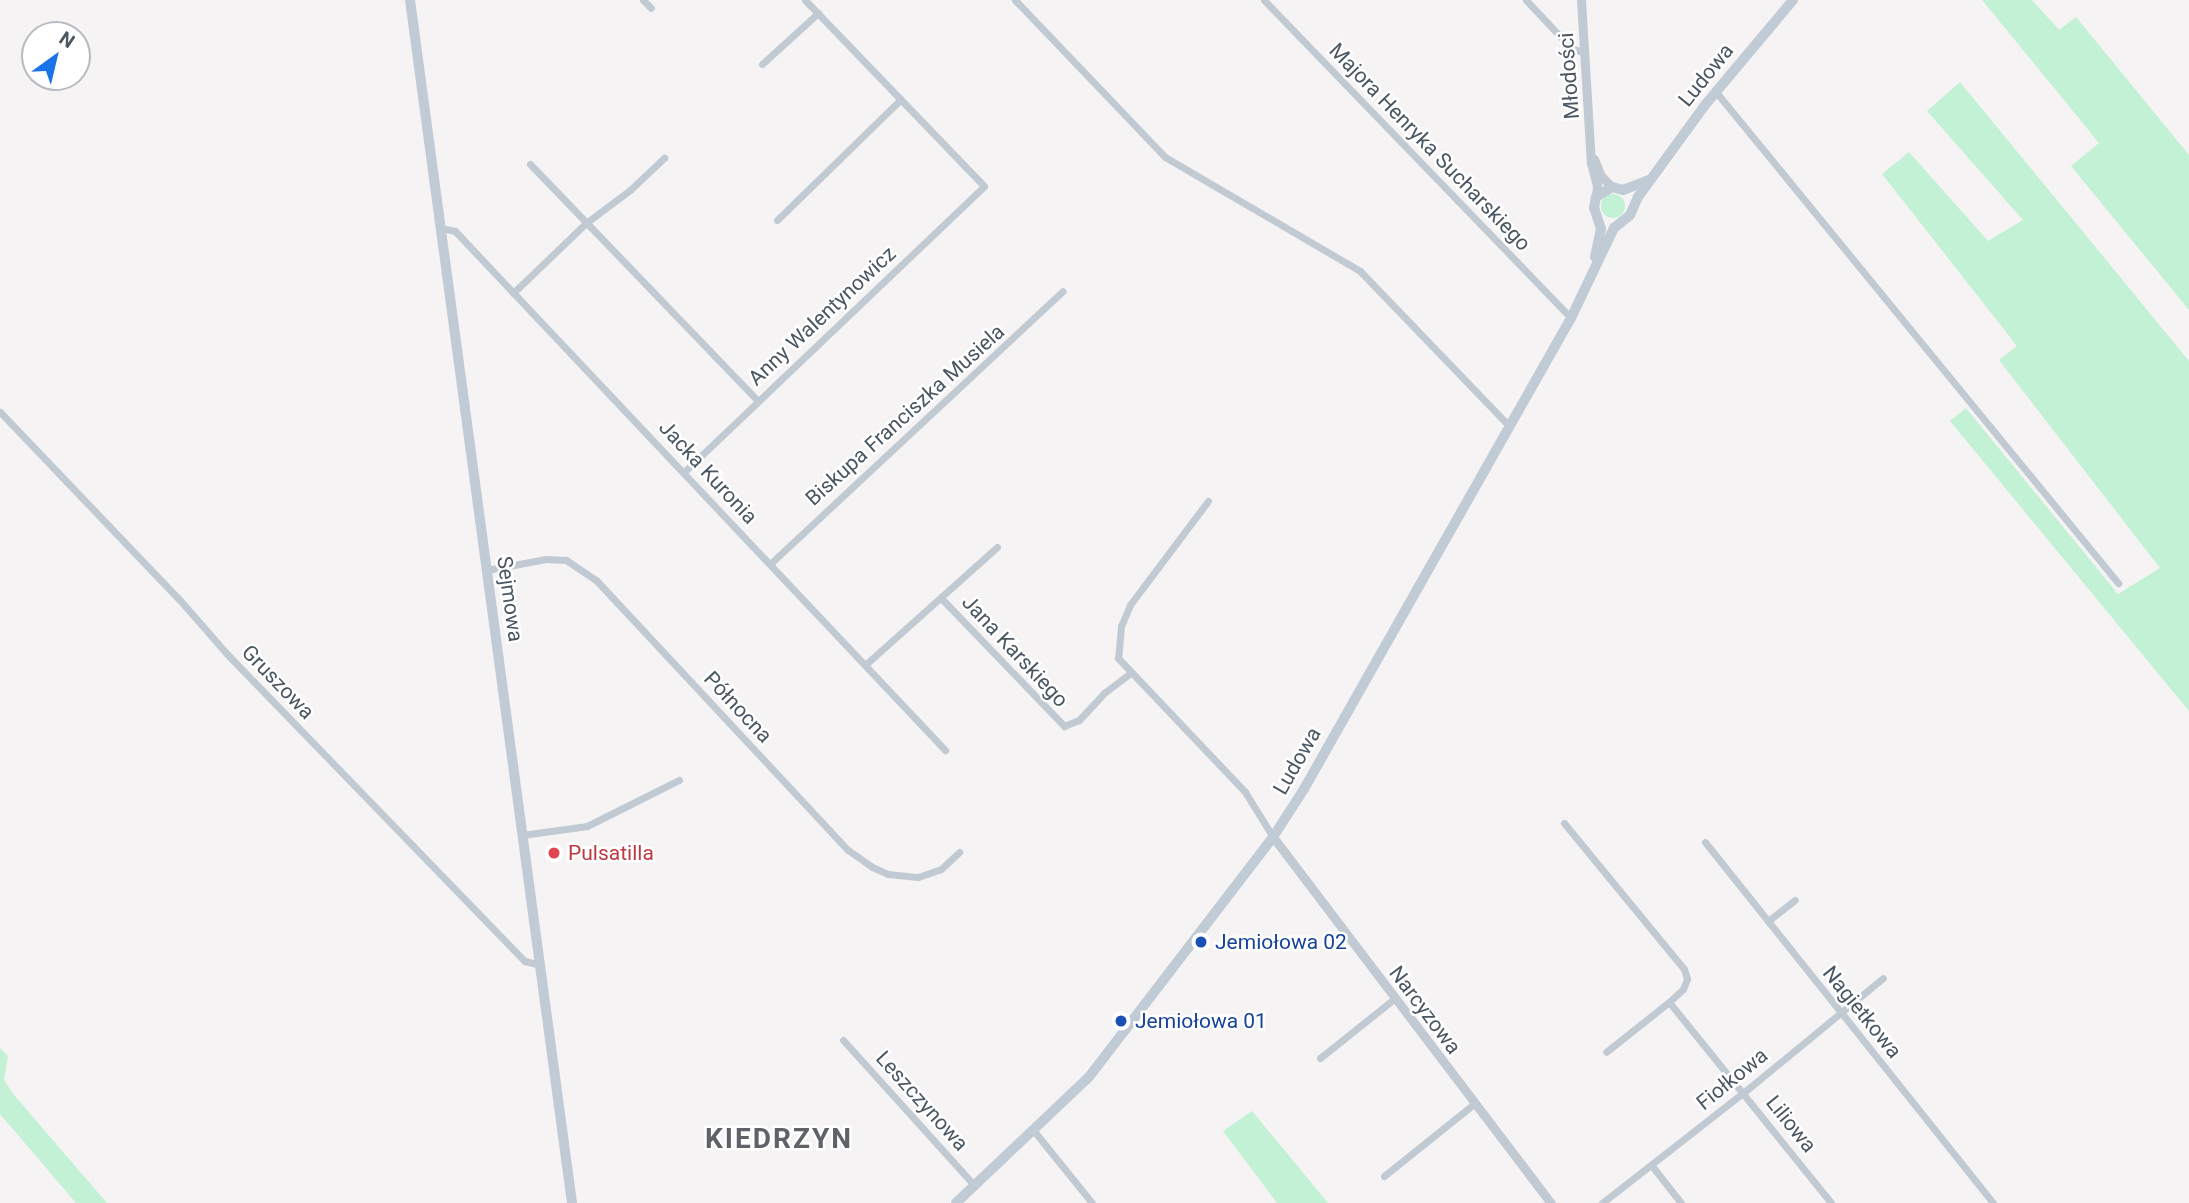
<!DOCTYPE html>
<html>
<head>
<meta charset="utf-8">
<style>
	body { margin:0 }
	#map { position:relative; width:2189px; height:1203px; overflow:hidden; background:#f5f3f3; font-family:Roboto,sans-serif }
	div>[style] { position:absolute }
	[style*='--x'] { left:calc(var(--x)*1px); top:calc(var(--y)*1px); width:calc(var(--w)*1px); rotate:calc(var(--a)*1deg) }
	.green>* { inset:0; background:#c3f1d5 }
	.round { border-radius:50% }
	.minor>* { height:7px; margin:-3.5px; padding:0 3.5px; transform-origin:3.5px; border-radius:3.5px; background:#c1cad2 }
	.tertiary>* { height:9px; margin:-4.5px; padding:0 4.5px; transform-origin:4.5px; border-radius:4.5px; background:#c1cad2 }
	.secondary>* { height:10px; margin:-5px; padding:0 5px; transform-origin:5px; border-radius:5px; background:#c1cbd6 }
	.dots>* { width:19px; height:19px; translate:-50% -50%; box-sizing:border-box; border:4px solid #fff; border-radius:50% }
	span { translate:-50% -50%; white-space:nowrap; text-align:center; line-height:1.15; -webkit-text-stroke:5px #fff; paint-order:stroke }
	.street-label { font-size:21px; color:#4a5661 }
	.health-label { font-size:21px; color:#be3a42 }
	.left { translate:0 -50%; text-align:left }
	.transit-label { font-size:21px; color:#164399 }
	.district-label { font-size:28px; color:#5f6368; font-weight:700; letter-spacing:2px }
	.north { position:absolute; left:21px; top:21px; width:70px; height:70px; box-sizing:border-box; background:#fff; border:2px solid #b7bbc0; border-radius:50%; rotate:34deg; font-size:19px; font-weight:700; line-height:28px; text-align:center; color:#4a5661 }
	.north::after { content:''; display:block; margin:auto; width:24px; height:32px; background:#1a73e8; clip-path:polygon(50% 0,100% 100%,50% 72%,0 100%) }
</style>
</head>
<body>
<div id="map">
	<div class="green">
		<div style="clip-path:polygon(1982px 0,2032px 0,2059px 30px,2076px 17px,2189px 155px,2189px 310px,2071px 166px,2099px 143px)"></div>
		<div style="clip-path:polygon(1960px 82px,2189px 361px,2189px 711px,1950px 421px,1966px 408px,2118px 594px,2160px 568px,1999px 360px,2017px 346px,1882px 174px,1909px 152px,1988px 241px,2023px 220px,1927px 111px)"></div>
		<div class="round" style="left:1601px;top:194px;width:24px;height:24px"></div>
		<div style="clip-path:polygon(0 1048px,8px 1056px,4px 1080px,14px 1095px,107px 1203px,76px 1203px,0 1114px)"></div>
		<div style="clip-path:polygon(1252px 1111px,1328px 1203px,1277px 1203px,1223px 1131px)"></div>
	</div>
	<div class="minor">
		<div style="--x:643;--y:0;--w:11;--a:45"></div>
		<div style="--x:1015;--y:0;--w:217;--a:46.3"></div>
		<div style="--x:1165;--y:157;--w:226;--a:30.3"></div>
		<div style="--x:1360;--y:271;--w:216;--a:46.1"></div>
		<div style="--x:1264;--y:0;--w:442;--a:46"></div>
		<div style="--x:1526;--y:0;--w:66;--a:46.8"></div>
		<div style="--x:1571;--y:48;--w:15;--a:20"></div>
		<div style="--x:762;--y:64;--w:76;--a:-42.3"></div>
		<div style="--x:1716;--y:92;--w:635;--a:50.69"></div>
		<div style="--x:530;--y:164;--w:329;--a:46.1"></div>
		<div style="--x:777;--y:220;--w:173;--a:-44.3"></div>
		<div style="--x:440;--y:228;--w:15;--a:11"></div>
		<div style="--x:455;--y:231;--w:714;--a:46.65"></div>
		<div style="--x:513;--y:293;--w:101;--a:-43.8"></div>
		<div style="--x:586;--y:223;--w:55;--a:-36.9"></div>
		<div style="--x:630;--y:190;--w:47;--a:-43.3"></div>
		<div style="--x:0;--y:412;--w:259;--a:46.3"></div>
		<div style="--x:179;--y:599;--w:73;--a:48.9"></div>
		<div style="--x:227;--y:654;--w:428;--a:45.9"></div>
		<div style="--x:525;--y:961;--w:16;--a:15"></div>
		<div style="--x:684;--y:472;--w:414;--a:-43.6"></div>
		<div style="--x:984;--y:186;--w:258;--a:-133.9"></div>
		<div style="--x:1208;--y:501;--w:130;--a:126.9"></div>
		<div style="--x:1130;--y:605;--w:23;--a:113"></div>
		<div style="--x:1121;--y:626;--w:32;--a:95"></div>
		<div style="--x:1118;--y:658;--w:185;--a:46.5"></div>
		<div style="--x:1245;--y:792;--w:53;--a:58.1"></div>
		<div style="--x:770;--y:564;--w:400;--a:-43"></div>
		<div style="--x:487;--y:570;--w:60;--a:-10.6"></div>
		<div style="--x:546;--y:559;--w:20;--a:3"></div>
		<div style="--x:566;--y:560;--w:36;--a:34"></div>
		<div style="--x:596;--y:580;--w:369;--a:47"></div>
		<div style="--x:848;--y:850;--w:29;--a:35"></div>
		<div style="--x:872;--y:867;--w:17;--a:24"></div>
		<div style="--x:888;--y:874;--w:30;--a:6"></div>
		<div style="--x:918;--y:877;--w:24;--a:-19"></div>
		<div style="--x:941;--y:869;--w:25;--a:-43"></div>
		<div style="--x:941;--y:598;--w:178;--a:46.1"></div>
		<div style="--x:1064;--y:726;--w:16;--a:-22"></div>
		<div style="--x:1079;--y:720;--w:37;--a:-47"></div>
		<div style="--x:1104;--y:693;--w:34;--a:-37"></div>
		<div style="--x:865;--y:665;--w:177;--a:-41.8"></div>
		<div style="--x:1564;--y:823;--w:189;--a:50.6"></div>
		<div style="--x:1684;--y:969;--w:10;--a:73"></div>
		<div style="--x:1687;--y:979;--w:11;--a:112"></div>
		<div style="--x:1683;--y:989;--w:19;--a:137"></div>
		<div style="--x:1669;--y:1002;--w:80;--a:141.6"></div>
		<div style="--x:522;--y:835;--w:66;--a:-7.9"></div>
		<div style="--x:587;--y:826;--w:103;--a:-26.6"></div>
		<div style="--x:1705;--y:842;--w:462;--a:51.4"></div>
		<div style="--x:1768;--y:921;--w:34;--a:-38"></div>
		<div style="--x:1669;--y:1002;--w:258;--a:51.1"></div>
		<div style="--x:843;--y:1040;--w:197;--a:47.9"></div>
		<div style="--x:1320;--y:1058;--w:95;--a:-38.6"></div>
		<div style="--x:1034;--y:1131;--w:92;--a:51.1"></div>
		<div style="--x:1652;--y:1166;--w:47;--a:51.9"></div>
		<div style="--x:1384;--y:1176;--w:115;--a:-38.7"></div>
		<div style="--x:1602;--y:1203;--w:179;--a:-38"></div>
		<div style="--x:1743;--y:1093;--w:181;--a:-39.4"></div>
	</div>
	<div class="tertiary">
		<div style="--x:1581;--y:0;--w:163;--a:86.5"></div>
		<div style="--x:1591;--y:163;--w:24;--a:75"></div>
		<div style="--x:1597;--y:186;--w:11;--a:95"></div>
		<div style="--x:1594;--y:159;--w:18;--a:68"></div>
		<div style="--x:1601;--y:176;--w:16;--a:45"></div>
		<div style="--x:1273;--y:837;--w:460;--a:52.8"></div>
	</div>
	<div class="secondary">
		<div style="--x:410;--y:0;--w:1214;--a:82.33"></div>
		<div style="--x:1595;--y:257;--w:29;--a:-78"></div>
		<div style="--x:1601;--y:229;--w:22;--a:-108"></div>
		<div style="--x:1594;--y:208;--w:11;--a:-80"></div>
		<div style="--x:1596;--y:197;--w:19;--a:-32"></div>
		<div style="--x:1612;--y:187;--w:11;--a:15"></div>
		<div style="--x:1623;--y:190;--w:28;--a:-21"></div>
		<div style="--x:956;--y:1203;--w:183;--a:-43.5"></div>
		<div style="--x:1089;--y:1077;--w:302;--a:-52.5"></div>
		<div style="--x:1273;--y:837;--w:57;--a:-57.1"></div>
		<div style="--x:1304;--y:789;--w:541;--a:-60.45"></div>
		<div style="--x:1571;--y:318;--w:100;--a:-64.5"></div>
		<div style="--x:1614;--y:228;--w:21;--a:-39"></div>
		<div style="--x:1630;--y:215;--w:20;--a:-66"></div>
		<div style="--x:1638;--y:197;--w:114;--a:-53.9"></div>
		<div style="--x:1705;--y:105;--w:137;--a:-50"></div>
	</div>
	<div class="dots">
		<div style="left:554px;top:853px;background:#e0444e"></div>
		<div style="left:1201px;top:942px;background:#1a4fb4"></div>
		<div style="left:1121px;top:1021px;background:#1a4fb4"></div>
	</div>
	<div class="street-label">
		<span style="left:1706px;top:75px;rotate:-51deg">Ludowa</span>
		<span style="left:1569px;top:76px;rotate:-94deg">Młodości</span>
		<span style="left:1430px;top:147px;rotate:46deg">Majora Henryka Sucharskiego</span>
		<span style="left:822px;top:316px;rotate:-43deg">Anny Walentynowicz</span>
		<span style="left:905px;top:415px;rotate:-42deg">Biskupa Franciszka Musiela</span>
		<span style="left:708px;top:472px;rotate:47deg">Jacka Kuronia</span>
		<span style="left:510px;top:599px;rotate:82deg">Sejmowa</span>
		<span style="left:1015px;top:651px;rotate:47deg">Jana Karskiego</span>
		<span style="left:278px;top:682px;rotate:46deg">Gruszowa</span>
		<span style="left:738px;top:707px;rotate:47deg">Północna</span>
		<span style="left:1297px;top:761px;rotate:-60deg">Ludowa</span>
		<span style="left:1425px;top:1010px;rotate:53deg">Narcyzowa</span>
		<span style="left:1862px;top:1012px;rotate:51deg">Nagietkowa</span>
		<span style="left:1732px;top:1079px;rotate:-39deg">Fiołkowa</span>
		<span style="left:922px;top:1101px;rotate:48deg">Leszczynowa</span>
		<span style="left:1791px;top:1124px;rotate:51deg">Liliowa</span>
	</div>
	<div class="health-label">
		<span class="left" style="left:568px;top:853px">Pulsatilla</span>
	</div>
	<div class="transit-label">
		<span class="left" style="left:1215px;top:942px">Jemiołowa 02</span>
		<span class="left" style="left:1135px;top:1021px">Jemiołowa 01</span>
	</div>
	<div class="district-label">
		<span style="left:779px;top:1139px">KIEDRZYN</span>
	</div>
	<div class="north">N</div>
</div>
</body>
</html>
